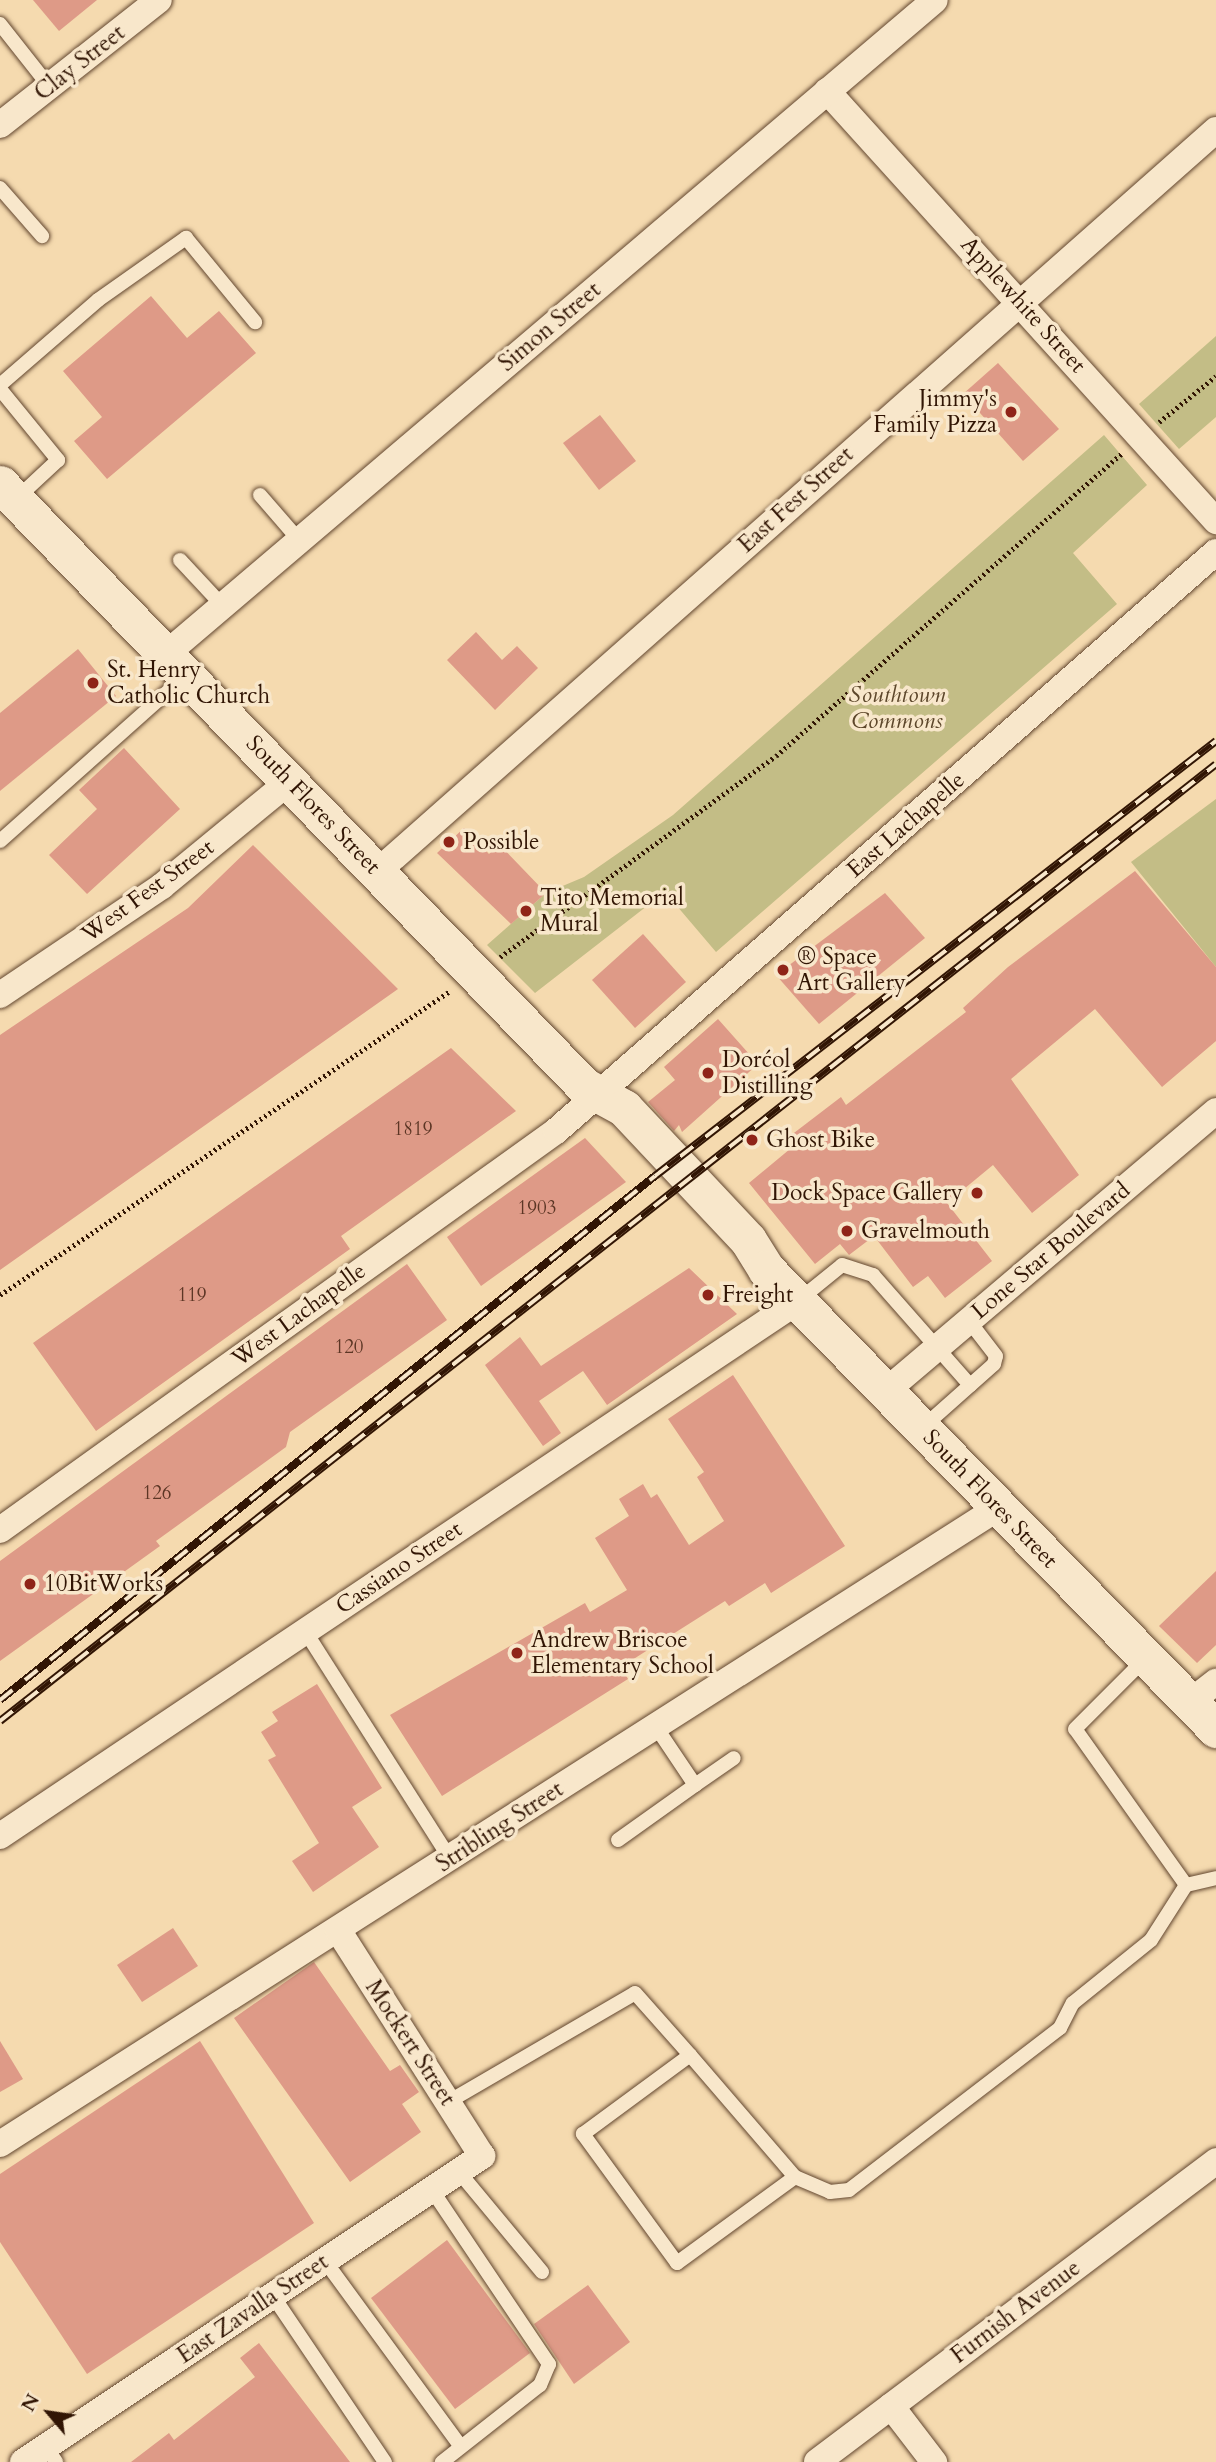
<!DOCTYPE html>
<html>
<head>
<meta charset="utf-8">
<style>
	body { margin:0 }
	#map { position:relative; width:1216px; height:2462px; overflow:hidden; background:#f5daaf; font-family:Cardo,serif }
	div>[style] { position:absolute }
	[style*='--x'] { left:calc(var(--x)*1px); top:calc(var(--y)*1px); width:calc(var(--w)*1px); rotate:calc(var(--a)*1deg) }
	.green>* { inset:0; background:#c3bd86 }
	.building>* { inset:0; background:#de9a87 }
	.path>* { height:4.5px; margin-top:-2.25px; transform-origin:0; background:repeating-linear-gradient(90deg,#311504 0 2px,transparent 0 5.5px) }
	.roads { filter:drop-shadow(0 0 2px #62462f) drop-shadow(0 0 2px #62462f) }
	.service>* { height:14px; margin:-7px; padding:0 7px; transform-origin:7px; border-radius:7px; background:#f8e7cb }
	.minor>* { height:26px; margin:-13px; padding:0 13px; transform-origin:13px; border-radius:13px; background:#f8e7cb }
	.secondary>* { height:37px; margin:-18.5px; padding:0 18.5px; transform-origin:18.5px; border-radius:18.5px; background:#f8e7cb }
	.rail>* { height:8px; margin-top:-4px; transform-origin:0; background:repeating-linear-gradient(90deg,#f8e7cb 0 16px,#311504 0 32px); box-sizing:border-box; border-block:2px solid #311504 }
	.dots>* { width:19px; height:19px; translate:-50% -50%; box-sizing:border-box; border:4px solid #f8e7cb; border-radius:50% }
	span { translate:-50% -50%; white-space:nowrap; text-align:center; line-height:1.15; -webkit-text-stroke:7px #f8e7cb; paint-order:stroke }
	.number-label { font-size:19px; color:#5c3625 }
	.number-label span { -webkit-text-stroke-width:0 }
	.street-label { font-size:23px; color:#311504 }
	.poi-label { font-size:23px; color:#311504 }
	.right { translate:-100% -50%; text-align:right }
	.left { translate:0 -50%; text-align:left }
	.park-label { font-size:23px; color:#5d472b; font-style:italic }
	.north { position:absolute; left:14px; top:2378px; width:70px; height:70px; -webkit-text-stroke:5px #f8e7cb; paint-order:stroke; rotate:299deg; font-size:19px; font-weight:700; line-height:28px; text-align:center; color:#311504 }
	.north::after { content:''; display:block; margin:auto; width:24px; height:32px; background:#311504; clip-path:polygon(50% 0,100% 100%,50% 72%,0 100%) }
</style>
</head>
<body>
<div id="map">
	<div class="green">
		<div style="clip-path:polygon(1216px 336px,1216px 417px,1179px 449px,1139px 404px)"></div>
		<div style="clip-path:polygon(1104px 435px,1147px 485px,1073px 553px,1117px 604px,716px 952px,665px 892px,535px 993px,487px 945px,546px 893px,584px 877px,673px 815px)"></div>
		<div style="clip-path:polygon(1216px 799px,1216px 967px,1131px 862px)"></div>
	</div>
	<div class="building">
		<div style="clip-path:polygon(33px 0,97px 0,59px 31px)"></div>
		<div style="clip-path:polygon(151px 296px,187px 338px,219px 311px,256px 353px,107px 479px,74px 441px,102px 417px,63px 371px)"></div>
		<div style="clip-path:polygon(998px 363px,1059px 429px,1023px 461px,963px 394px)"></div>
		<div style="clip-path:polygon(600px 415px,636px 461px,599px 490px,563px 443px)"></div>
		<div style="clip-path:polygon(476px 632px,502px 660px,517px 646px,538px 668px,495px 710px,447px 660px)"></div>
		<div style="clip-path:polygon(78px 649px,116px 696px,0 791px,0 713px)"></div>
		<div style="clip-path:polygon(124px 748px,180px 809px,87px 894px,49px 855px,97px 809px,79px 790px)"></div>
		<div style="clip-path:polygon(464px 828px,489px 854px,499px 844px,546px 893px,511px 924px,437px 853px)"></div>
		<div style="clip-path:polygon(253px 845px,398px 989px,0 1270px,0 1035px,188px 908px)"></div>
		<div style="clip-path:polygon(1135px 871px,1216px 967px,1216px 1041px,1162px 1087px,1095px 1009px,1011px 1079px,1079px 1175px,1032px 1213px,993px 1165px,947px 1203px,992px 1261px,945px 1298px,928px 1276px,913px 1287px,874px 1236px,849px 1255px,840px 1244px,815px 1264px,749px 1183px,796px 1144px,790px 1136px,841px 1097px,846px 1105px,966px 1012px,963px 1008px,1008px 967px)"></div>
		<div style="clip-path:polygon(885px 893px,925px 938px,819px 1024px,776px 975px)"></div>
		<div style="clip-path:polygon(643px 934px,686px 982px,635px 1028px,592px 980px)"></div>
		<div style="clip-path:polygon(718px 1019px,758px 1064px,682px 1132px,679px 1125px,674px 1131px,648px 1102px,675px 1080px,664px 1067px)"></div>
		<div style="clip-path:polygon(451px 1048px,516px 1111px,341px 1236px,350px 1249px,96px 1431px,33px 1343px)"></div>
		<div style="clip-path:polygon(585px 1138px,626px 1182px,481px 1286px,447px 1237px)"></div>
		<div style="clip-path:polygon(407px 1264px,447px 1320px,290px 1432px,286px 1447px,156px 1541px,160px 1546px,0 1661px,0 1561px)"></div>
		<div style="clip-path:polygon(689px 1268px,737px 1314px,607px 1405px,583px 1371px,539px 1401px,561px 1433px,543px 1446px,485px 1365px,520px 1337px,541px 1366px)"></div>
		<div style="clip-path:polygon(733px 1375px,845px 1546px,771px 1593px,765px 1583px,729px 1606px,725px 1601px,621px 1667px,628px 1679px,442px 1796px,390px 1715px,585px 1603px,590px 1612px,627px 1590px,595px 1538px,629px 1516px,619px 1499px,643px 1484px,651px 1498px,657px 1494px,689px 1545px,724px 1521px,697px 1477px,704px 1472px,668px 1419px)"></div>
		<div style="clip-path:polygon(1216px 1571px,1216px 1645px,1197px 1663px,1159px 1626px)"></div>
		<div style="clip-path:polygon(317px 1684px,382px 1788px,352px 1807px,379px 1847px,313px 1892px,292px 1861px,319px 1843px,268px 1760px,276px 1756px,261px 1732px,278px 1721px,272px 1712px)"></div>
		<div style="clip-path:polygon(173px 1928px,198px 1966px,142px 2002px,117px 1965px)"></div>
		<div style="clip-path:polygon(314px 1962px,390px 2071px,400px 2065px,419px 2092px,402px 2104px,421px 2132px,350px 2182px,234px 2018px)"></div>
		<div style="clip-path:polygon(0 2041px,23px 2079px,0 2092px)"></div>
		<div style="clip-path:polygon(200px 2041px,314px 2223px,87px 2374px,0 2242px,0 2174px)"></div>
		<div style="clip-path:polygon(447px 2240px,530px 2353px,455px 2409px,371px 2298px)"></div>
		<div style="clip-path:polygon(588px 2285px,630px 2342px,574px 2384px,534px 2324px)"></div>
		<div style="clip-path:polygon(259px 2343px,350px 2462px,131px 2462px,169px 2433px,174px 2440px,255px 2377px,240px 2358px)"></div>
	</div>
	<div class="path">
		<div style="--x:1159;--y:422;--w:73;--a:-38.9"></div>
		<div style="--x:500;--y:957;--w:341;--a:-36.1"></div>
		<div style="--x:776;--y:756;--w:461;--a:-41.2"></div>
		<div style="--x:0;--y:1295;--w:543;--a:-34.04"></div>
	</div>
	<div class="roads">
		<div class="service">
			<div style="--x:0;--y:24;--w:79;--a:51.7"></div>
			<div style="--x:0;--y:188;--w:64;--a:48.8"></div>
			<div style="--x:0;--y:385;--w:130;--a:-40.9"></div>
			<div style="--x:98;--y:300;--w:108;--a:-35.2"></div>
			<div style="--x:186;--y:238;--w:109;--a:50.6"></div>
			<div style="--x:0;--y:389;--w:92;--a:50.8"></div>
			<div style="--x:58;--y:460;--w:57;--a:137.1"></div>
			<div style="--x:260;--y:495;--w:60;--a:49.1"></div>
			<div style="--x:180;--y:560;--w:62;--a:47"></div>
			<div style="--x:0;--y:841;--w:248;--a:-41.7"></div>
			<div style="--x:799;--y:1300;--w:55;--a:-39.1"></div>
			<div style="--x:842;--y:1265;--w:33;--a:18"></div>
			<div style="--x:873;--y:1275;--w:147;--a:48.6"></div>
			<div style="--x:922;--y:1428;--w:96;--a:-41.6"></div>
			<div style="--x:994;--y:1364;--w:8;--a:-76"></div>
			<div style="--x:996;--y:1356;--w:44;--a:-127.6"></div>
			<div style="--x:305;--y:1631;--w:270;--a:57.5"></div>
			<div style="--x:695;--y:1785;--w:47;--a:-34.7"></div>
			<div style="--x:618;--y:1840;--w:95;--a:-35.5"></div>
			<div style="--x:695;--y:1785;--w:70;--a:-123.9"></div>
			<div style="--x:1186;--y:1885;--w:31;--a:-13"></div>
			<div style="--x:448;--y:2102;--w:216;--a:-30.2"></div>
			<div style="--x:635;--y:1993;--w:83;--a:48.4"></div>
			<div style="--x:690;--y:2055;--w:161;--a:49.3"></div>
			<div style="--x:795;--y:2177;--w:146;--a:143.9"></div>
			<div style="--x:677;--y:2263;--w:160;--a:-126.1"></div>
			<div style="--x:583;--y:2134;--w:133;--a:-36.4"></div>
			<div style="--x:459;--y:2172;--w:130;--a:50.3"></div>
			<div style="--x:795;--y:2177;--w:38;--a:23"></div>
			<div style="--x:830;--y:2192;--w:19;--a:-6"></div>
			<div style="--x:849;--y:2190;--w:266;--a:-37.5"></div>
			<div style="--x:1060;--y:2028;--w:28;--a:-63"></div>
			<div style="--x:1073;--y:2003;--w:100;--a:-38.9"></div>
			<div style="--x:1151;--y:1940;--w:65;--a:-57.5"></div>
			<div style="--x:1186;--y:1885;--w:191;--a:-125.4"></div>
			<div style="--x:1075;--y:1729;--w:100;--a:-45"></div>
			<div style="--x:432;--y:2190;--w:210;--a:56.1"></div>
			<div style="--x:549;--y:2364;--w:23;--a:113"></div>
			<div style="--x:540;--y:2385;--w:125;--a:141.8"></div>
			<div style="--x:325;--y:2261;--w:230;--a:53.8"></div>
			<div style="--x:273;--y:2296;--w:200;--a:56"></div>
			<div style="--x:46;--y:2447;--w:18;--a:56"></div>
		</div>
		<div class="minor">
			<div style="--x:827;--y:91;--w:580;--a:47.87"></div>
			<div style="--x:0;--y:125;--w:202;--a:-38.2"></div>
			<div style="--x:166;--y:654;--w:1009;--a:-40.38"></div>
			<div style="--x:377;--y:872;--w:1120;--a:-41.49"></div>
			<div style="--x:0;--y:995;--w:195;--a:-33.9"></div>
			<div style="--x:162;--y:886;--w:166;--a:-39.4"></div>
			<div style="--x:886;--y:1391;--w:433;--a:-40.3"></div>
			<div style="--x:0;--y:1530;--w:684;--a:-35.66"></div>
			<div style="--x:556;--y:1131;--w:878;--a:-41.26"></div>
			<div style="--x:1190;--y:1702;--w:33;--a:-38"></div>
			<div style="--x:0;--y:1836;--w:961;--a:-33.84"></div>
			<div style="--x:0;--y:2144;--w:1183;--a:-32.51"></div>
			<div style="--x:891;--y:2406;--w:71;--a:52.5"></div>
			<div style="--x:23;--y:2462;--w:552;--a:-33.69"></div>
			<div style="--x:482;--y:2156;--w:268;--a:-122.5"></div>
			<div style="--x:817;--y:2462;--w:500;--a:-37"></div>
		</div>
		<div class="secondary">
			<div style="--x:0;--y:484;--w:839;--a:45.87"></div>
			<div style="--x:584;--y:1086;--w:46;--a:28.8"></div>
			<div style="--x:624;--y:1108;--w:181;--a:46.8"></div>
			<div style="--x:748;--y:1240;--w:34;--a:58"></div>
			<div style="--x:766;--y:1269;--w:644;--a:45.63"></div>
		</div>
	</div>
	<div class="rail">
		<div style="--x:0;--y:1700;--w:839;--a:-38.66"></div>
		<div style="--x:655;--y:1176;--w:710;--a:-37.79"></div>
		<div style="--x:0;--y:1721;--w:1547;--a:-38.2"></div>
	</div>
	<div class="dots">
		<div style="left:1011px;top:412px;background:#8f2418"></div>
		<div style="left:93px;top:683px;background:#8f2418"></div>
		<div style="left:449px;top:842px;background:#8f2418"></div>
		<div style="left:526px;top:911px;background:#8f2418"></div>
		<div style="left:783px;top:970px;background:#8f2418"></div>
		<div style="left:708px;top:1073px;background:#8f2418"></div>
		<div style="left:752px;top:1140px;background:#8f2418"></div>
		<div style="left:977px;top:1193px;background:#8f2418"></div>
		<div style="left:847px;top:1231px;background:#8f2418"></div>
		<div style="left:708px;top:1295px;background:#8f2418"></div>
		<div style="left:30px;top:1584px;background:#8f2418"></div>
		<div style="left:517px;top:1653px;background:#8f2418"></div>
	</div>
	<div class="number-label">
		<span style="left:413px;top:1130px">1819</span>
		<span style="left:537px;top:1209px">1903</span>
		<span style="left:192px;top:1296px">119</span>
		<span style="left:349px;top:1348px">120</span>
		<span style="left:157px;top:1494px">126</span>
	</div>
	<div class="street-label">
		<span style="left:80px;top:63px;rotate:-38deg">Clay Street</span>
		<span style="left:1023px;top:305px;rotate:48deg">Applewhite Street</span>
		<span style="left:550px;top:327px;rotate:-40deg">Simon Street</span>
		<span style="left:796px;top:500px;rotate:-42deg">East Fest Street</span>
		<span style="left:313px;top:805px;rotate:46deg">South Flores Street</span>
		<span style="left:906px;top:825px;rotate:-41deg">East Lachapelle</span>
		<span style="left:148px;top:891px;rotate:-36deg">West Fest Street</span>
		<span style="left:1051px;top:1251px;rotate:-40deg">Lone Star Boulevard</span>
		<span style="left:299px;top:1315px;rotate:-36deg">West Lachapelle</span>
		<span style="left:990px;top:1499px;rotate:46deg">South Flores Street</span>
		<span style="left:399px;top:1568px;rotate:-34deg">Cassiano Street</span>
		<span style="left:500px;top:1827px;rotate:-33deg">Stribling Street</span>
		<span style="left:410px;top:2043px;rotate:57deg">Mockert Street</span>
		<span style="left:253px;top:2309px;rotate:-34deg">East Zavalla Street</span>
		<span style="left:1016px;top:2312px;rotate:-37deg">Furnish Avenue</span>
	</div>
	<div class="poi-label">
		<span class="right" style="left:997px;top:412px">Jimmy's<br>Family Pizza</span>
		<span class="left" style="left:107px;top:683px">St. Henry<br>Catholic Church</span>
		<span class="left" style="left:463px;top:842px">Possible</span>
		<span class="left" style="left:540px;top:911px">Tito Memorial<br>Mural</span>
		<span class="left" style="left:797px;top:970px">® Space<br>Art Gallery</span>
		<span class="left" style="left:722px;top:1073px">Dorćol<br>Distilling</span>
		<span class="left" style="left:766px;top:1140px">Ghost Bike</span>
		<span class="right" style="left:963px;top:1193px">Dock Space Gallery</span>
		<span class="left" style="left:861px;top:1231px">Gravelmouth</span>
		<span class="left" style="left:722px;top:1295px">Freight</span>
		<span class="left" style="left:44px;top:1584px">10BitWorks</span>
		<span class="left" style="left:531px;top:1653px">Andrew Briscoe<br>Elementary School</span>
	</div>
	<div class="park-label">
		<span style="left:897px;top:708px">Southtown<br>Commons</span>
	</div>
	<div class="north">N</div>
</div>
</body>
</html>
